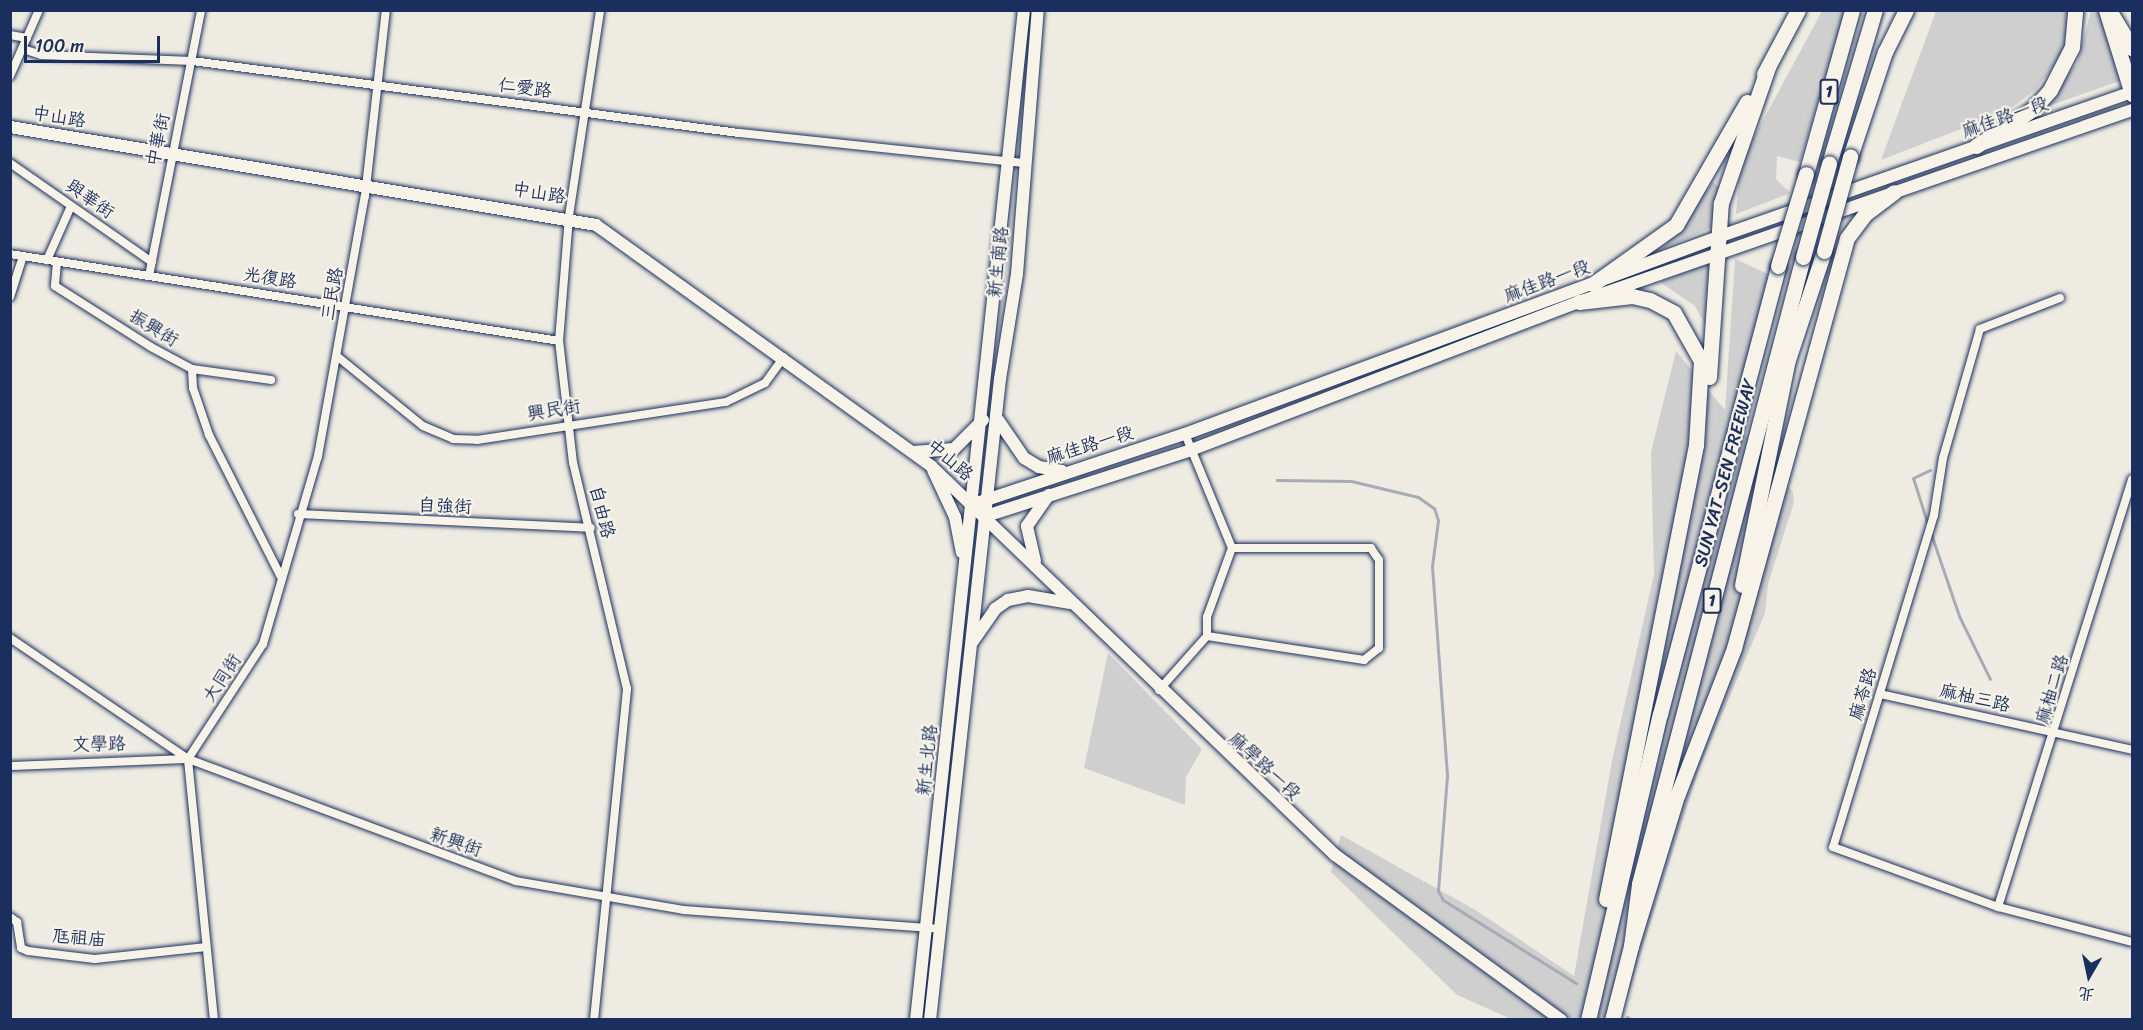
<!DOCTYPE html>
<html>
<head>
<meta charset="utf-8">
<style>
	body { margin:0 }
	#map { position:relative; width:2143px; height:1030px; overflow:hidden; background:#eeebe2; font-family:Sriracha,"LXGW WenKai TC",sans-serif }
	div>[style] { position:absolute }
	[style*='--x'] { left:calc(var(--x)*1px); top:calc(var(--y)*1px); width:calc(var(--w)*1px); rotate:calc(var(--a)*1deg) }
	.green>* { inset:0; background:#cfcfcf }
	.stream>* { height:3px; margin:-1.5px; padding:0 1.5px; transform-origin:1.5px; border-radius:1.5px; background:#a6abb5 }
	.roads { filter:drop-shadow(0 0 2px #1b2f5e) drop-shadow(0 0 2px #1b2f5e) }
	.minor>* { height:8px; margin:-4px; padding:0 4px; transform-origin:4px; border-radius:4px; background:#f7f3e8 }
	.secondary>* { height:12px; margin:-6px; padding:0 6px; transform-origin:6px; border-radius:6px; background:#f7f3e8 }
	.motorway>* { height:15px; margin:-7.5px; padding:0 7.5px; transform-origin:7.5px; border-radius:7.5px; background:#f7f3e8 }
	.bridges { filter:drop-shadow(0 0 2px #1b2f5e) drop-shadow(0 0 2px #1b2f5e) }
	.motorway-bridge>* { height:15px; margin:-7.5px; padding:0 7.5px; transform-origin:7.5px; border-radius:7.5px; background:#f7f3e8 }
	span { translate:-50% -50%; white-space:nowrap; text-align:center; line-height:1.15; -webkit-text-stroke:4.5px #f7f3e8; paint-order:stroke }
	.shield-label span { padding:2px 4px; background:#f7f3e8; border:2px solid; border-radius:4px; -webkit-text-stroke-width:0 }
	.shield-label { font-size:16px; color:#1b2f5e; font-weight:700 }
	.street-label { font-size:18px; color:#1b2f5e }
	.frame { position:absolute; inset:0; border:12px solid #1b2f5e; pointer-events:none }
	.north { position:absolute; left:2059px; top:946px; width:60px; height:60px; -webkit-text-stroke:4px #f7f3e8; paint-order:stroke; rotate:189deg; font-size:16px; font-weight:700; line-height:24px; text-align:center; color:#1b2f5e }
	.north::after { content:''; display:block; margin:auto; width:21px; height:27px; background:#1b2f5e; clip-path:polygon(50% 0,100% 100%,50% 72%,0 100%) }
	.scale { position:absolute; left:24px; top:36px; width:136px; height:27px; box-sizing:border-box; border:3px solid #1b2f5e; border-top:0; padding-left:8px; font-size:18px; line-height:21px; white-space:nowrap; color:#1b2f5e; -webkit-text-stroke:4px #f7f3e8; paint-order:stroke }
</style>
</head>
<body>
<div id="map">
	<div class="green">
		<div style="clip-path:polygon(1822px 11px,1845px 11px,1800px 162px,1777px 156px,1776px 179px,1790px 193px,1736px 214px,1740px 163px)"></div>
		<div style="clip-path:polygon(1936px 11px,2071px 11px,2068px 47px,2035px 90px,2007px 111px,1881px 160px)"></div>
		<div style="clip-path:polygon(2091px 11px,2105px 11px,2128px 78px,2015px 118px,2053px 93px,2077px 64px)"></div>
		<div style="clip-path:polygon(1713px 182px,1721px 189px,1722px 223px,1662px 249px)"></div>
		<div style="clip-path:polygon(1721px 258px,1707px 328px,1695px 306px,1660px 282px)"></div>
		<div style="clip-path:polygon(1735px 259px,1770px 275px,1731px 418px,1793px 492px,1794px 502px,1768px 584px,1765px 613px,1699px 769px,1620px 1019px,1511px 1019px,1457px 995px,1331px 872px,1341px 835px,1477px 911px,1574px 976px,1612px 761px,1654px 574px,1651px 452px,1676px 351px,1725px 410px)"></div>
		<div style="clip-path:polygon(1108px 653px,1202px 749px,1186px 777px,1185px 805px,1084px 768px)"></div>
	</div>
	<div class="stream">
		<div style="--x:1277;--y:480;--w:74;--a:0.8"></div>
		<div style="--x:1351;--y:481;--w:69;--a:13.4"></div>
		<div style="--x:1418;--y:497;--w:19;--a:35"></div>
		<div style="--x:1434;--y:508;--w:13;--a:72"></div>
		<div style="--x:1438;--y:520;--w:46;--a:97.4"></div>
		<div style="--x:1432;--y:566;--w:211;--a:85.9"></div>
		<div style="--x:1447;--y:776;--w:115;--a:94.5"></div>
		<div style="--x:1438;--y:891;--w:10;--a:61"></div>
		<div style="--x:1443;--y:900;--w:157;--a:32"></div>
		<div style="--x:1928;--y:525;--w:49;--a:-107.7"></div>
		<div style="--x:1913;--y:478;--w:19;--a:-25"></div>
		<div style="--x:1931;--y:534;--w:87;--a:71.1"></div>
		<div style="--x:1959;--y:616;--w:70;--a:63.8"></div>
		<div style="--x:1627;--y:1017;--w:5;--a:37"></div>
	</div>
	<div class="roads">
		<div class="minor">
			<div style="--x:10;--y:35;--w:17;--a:10"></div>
			<div style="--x:23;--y:49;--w:19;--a:18"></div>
			<div style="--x:41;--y:55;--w:151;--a:2.3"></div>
			<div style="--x:192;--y:61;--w:552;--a:7.5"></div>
			<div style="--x:739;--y:133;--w:287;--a:6"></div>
			<div style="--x:10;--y:76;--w:72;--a:-66.3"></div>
			<div style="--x:10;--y:163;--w:173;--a:34.9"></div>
			<div style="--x:10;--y:254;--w:556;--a:9"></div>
			<div style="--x:47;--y:260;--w:59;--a:-66"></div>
			<div style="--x:57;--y:262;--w:24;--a:95"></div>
			<div style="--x:55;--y:286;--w:114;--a:32.4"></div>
			<div style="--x:151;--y:347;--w:47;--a:28.2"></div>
			<div style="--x:192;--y:369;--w:80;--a:7.9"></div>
			<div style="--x:149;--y:276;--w:271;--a:-78.9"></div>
			<div style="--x:10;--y:297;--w:43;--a:-72.4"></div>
			<div style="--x:2060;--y:298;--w:86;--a:158.8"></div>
			<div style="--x:1980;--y:329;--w:134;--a:106"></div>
			<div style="--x:1943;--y:458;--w:58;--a:99"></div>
			<div style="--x:1934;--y:515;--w:347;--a:106.9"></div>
			<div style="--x:1833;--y:847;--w:176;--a:20"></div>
			<div style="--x:1998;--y:907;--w:138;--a:14.6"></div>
			<div style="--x:338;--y:357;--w:109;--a:39.1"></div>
			<div style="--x:423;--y:426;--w:33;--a:23"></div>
			<div style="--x:453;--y:439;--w:24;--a:2"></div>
			<div style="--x:477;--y:440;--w:252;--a:-8.7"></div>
			<div style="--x:726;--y:402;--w:43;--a:-26"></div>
			<div style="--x:765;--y:383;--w:32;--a:-54"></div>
			<div style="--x:192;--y:369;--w:19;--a:87"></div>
			<div style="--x:193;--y:388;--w:50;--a:71.2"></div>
			<div style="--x:209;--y:435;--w:159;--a:63.1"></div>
			<div style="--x:298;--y:514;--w:293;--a:2.7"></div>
			<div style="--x:1207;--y:636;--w:159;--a:8.7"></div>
			<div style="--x:1364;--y:660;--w:19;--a:-39"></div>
			<div style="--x:1379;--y:648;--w:88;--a:-90"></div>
			<div style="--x:1379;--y:560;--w:14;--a:-124"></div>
			<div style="--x:1371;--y:548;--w:139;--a:180"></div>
			<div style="--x:10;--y:638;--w:215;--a:34.2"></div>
			<div style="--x:188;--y:759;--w:350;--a:20.4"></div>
			<div style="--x:516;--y:881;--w:170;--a:9.8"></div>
			<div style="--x:684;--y:910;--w:257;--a:4.2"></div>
			<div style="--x:1159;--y:690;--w:72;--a:-48.4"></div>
			<div style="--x:1207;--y:636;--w:19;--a:-90"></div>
			<div style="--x:1207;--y:617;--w:73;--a:-70.1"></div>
			<div style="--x:1232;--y:548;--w:123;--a:-112.4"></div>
			<div style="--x:1880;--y:694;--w:258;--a:12.5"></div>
			<div style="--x:10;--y:766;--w:178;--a:-2.3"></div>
			<div style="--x:1998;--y:907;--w:448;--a:-72.6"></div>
			<div style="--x:10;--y:917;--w:9;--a:36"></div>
			<div style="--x:17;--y:922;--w:26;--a:81"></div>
			<div style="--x:21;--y:948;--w:8;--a:23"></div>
			<div style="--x:28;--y:951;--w:67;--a:6.8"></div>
			<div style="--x:95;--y:959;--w:112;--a:-6.2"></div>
			<div style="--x:214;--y:1020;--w:262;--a:-95.7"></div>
			<div style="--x:188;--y:759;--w:137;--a:-56.9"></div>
			<div style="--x:263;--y:644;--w:196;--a:-73.7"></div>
			<div style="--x:318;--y:456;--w:264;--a:-79.8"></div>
			<div style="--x:365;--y:196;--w:187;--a:-83.6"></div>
			<div style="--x:594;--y:1020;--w:333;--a:-84.3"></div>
			<div style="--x:627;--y:689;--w:232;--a:-103.4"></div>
			<div style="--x:573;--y:463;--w:123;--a:-96.5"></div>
			<div style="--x:559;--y:341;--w:125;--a:-85.4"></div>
			<div style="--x:569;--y:216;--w:208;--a:-81.4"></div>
		</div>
		<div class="secondary">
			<div style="--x:10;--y:127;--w:594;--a:9.49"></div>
			<div style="--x:596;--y:225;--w:413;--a:35.7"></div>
			<div style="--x:931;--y:466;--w:561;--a:43.92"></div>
			<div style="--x:1335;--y:855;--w:280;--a:36.1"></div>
			<div style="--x:998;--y:420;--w:46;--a:55.6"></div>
			<div style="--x:1024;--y:458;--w:17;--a:31"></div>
			<div style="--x:1039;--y:467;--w:23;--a:10"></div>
			<div style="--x:913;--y:452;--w:41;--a:-4.2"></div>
			<div style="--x:954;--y:449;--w:41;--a:-45"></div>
			<div style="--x:933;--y:470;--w:52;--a:64.9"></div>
			<div style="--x:955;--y:517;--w:36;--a:79"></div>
			<div style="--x:974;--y:504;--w:222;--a:-18.4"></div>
			<div style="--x:1185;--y:434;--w:568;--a:-20.28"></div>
			<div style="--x:1718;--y:237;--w:439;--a:-19.3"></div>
			<div style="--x:986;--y:516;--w:215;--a:-17.8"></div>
			<div style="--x:1191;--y:450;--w:415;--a:-20.9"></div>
			<div style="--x:1579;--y:302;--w:585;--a:-19.15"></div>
			<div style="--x:1035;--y:561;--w:36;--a:-103"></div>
			<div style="--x:1027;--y:526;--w:38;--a:-55"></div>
			<div style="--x:973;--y:641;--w:39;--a:-55"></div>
			<div style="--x:995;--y:609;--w:16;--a:-35"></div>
			<div style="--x:1008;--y:600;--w:20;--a:-11"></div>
			<div style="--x:1028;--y:596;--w:43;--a:9.5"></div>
			<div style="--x:916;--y:1020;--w:1016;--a:-83.9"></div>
			<div style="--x:930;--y:1020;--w:645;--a:-83.77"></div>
			<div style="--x:1000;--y:379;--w:106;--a:-80.8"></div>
			<div style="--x:1017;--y:274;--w:265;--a:-85.5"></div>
		</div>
		<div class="motorway">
			<div style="--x:2106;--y:10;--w:88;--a:72.8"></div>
			<div style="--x:2112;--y:15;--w:39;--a:59"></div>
			<div style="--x:1764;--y:74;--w:72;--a:-62"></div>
			<div style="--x:1976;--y:146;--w:68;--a:-33"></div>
			<div style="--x:2033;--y:109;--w:25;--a:-48"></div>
			<div style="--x:2050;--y:90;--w:48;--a:-62.9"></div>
			<div style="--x:2072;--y:47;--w:37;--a:-85"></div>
			<div style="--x:1850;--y:157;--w:111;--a:-71.6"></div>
			<div style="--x:1885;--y:52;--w:47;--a:-63.4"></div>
			<div style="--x:1829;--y:164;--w:161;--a:-73.4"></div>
			<div style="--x:1806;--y:174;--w:170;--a:-74.3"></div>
			<div style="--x:1593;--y:284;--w:102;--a:-35.4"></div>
			<div style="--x:1676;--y:225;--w:142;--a:-60"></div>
			<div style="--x:1579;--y:302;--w:53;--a:-6.5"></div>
			<div style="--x:1632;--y:296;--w:18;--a:13"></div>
			<div style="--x:1650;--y:300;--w:27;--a:28"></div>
			<div style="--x:1674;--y:313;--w:55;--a:60.6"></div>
			<div style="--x:1701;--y:361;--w:84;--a:93.4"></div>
			<div style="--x:1696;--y:445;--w:463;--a:101.2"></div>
			<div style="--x:1709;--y:377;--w:174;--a:-86.1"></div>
			<div style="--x:1721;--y:203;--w:144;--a:-70.9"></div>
			<div style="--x:1742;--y:585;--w:227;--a:-78.5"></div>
			<div style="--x:1787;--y:363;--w:118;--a:-71.7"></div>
			<div style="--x:1631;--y:946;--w:157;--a:-73"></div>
			<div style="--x:1677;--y:796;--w:159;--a:-68.9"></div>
			<div style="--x:1734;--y:648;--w:425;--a:-74.6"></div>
			<div style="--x:1847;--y:238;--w:30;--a:-53"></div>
			<div style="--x:1865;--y:214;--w:36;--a:-37"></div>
			<div style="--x:1588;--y:1020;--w:314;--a:-76.8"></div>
			<div style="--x:1660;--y:714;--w:463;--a:-75.2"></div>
			<div style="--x:1612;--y:1020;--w:76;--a:-75.6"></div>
			<div style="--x:1631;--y:946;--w:63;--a:-82.6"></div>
			<div style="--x:1639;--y:884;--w:648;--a:-75.34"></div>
		</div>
	</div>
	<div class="bridges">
		<div class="motorway-bridge">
			<div style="--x:1824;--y:251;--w:98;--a:-74.5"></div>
			<div style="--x:1803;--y:257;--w:97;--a:-74.4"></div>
			<div style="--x:1778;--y:266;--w:96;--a:-73.1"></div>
		</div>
	</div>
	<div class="shield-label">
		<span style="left:1829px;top:92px">1</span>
		<span style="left:1712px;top:601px">1</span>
	</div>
	<div class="street-label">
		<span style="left:525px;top:88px;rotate:7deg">仁愛路</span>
		<span style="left:59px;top:117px;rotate:9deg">中山路</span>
		<span style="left:2005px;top:117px;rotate:-19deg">麻佳路一段</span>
		<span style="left:158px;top:140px;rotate:-78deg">中華街</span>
		<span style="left:539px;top:193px;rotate:9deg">中山路</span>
		<span style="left:90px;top:199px;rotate:35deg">與華街</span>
		<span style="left:998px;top:262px;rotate:-84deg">新生南路</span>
		<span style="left:270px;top:278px;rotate:9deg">光復路</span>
		<span style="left:1547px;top:281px;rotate:-20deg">麻佳路一段</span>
		<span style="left:332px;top:294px;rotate:-80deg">三民路</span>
		<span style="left:154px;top:328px;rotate:31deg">振興街</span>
		<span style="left:554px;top:410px;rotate:-9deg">興民街</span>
		<span style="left:1090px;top:445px;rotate:-17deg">麻佳路一段</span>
		<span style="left:950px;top:460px;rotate:40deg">中山路</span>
		<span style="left:1725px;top:473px;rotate:-75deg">SUN YAT-SEN FREEWAY</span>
		<span style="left:445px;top:506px;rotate:2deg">自強街</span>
		<span style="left:602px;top:512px;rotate:76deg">自由路</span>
		<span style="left:222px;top:678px;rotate:-57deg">大同街</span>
		<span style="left:2052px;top:689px;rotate:-73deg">麻柚二路</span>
		<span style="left:1863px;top:694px;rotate:-73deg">麻苓路</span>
		<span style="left:1975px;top:698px;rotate:13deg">麻柚三路</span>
		<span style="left:99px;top:744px;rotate:-1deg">文學路</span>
		<span style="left:927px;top:760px;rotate:-84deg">新生北路</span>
		<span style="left:1265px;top:766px;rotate:43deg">麻學路一段</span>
		<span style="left:456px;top:842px;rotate:19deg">新興街</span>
		<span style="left:79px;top:938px;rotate:5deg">尫祖庙</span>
	</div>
	<div class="frame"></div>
	<div class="north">北</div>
	<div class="scale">100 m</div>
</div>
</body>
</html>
